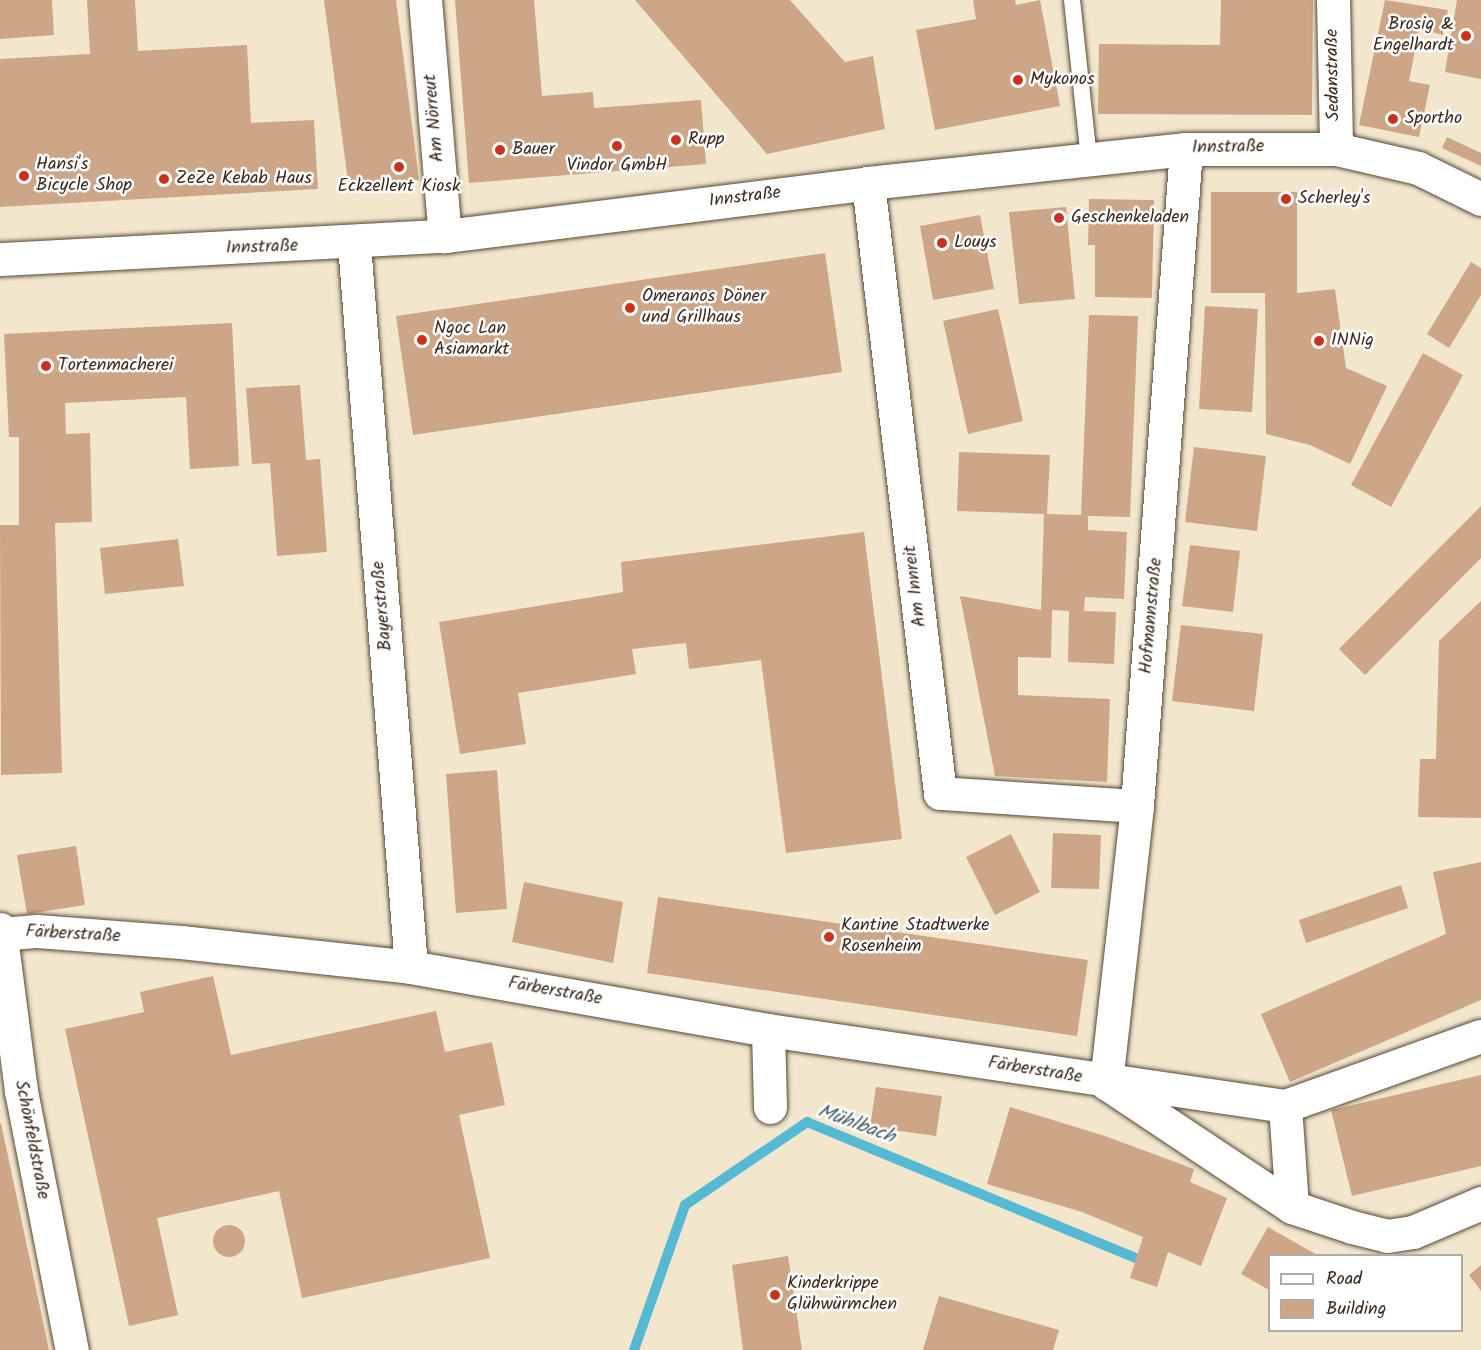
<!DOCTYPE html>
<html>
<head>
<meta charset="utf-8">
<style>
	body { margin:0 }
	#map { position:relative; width:1481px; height:1350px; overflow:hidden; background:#f2e7cd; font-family:Kalam,sans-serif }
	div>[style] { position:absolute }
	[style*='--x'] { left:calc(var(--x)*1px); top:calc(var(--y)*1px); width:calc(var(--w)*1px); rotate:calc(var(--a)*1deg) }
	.stream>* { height:10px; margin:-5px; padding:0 5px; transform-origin:5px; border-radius:5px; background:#55b9d3 }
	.building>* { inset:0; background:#cca686 }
	.round { border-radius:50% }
	.roads { filter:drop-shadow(0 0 2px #564638) drop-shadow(0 0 2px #564638) }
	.service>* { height:16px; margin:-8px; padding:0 8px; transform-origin:8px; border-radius:8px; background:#fff }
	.minor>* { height:33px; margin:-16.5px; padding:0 16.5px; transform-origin:16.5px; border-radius:16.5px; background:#fff }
	.tertiary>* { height:33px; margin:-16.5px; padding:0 16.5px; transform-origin:16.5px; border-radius:16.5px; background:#fff }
	.dots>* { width:16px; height:16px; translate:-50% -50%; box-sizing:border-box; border:3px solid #fff; border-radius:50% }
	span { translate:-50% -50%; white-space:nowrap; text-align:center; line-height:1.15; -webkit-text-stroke:5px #fff; paint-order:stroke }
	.poi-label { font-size:18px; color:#3b2a1e }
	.right { translate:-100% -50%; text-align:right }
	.left { translate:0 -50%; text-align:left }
	.street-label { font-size:18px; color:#3b2a1e }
	.water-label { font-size:20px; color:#456366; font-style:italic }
	.legend { position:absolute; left:1268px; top:1254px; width:195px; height:78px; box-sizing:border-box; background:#fff; border:2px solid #b1aaa5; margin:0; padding:8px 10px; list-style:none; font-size:18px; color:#3b2a1e }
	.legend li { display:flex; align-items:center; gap:12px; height:30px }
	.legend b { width:30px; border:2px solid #b1aaa5 }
</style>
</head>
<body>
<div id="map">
	<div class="stream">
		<div style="--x:634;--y:1350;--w:154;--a:-70.6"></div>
		<div style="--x:685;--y:1205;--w:148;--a:-34.2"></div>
		<div style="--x:807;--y:1122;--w:356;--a:22.5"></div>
	</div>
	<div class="building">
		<div style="clip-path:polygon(0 0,52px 0,54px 35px,0 39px)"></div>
		<div style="clip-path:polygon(87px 0,135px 0,138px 51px,247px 45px,251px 123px,314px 120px,318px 189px,0 207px,0 59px,90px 54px)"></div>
		<div style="clip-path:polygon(324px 0,396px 0,419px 180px,349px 189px)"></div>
		<div style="clip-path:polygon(455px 0,534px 0,542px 96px,593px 92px,594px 108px,701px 100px,706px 164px,469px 183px)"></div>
		<div style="clip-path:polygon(635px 0,790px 0,845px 62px,873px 56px,885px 129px,767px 154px)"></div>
		<div style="clip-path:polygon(973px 0,1015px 0,1016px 5px,1040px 0,1060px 106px,935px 130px,916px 30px,976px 19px)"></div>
		<div style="clip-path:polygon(1221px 0,1313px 0,1312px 115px,1098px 114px,1099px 44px,1220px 45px)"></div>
		<div style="clip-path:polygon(1385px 0,1448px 10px,1443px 35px,1419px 29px,1409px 81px,1430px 85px,1419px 137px,1359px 125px)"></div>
		<div style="clip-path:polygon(1457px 0,1481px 0,1481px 79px,1445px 72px)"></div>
		<div style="clip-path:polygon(1447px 137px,1481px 153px,1481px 166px,1442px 148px)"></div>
		<div style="clip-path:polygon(1211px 192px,1297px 192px,1297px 293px,1335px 289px,1346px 368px,1387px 386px,1350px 464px,1310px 445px,1266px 434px,1265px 293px,1211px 293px)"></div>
		<div style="clip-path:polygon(1089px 199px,1154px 200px,1152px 298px,1095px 297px,1095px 245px,1088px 245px)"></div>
		<div style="clip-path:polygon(1066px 207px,1075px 299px,1019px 304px,1009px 212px)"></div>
		<div style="clip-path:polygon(980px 215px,994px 289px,933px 300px,920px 226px)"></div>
		<div style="clip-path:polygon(825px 253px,842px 372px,413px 435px,396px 316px)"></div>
		<div style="clip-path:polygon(1471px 262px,1481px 268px,1481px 295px,1449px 348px,1427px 334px)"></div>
		<div style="clip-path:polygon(1205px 306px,1258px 309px,1252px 412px,1199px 409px)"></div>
		<div style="clip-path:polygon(998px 309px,1023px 421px,968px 434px,943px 321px)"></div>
		<div style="clip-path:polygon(1089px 315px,1138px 316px,1130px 517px,1088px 516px,1088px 530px,1127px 532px,1124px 599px,1085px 597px,1084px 611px,1116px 612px,1114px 664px,1068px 662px,1069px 611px,1052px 610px,1051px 658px,1018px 657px,1018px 695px,1110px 699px,1107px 782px,995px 776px,960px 596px,1041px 610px,1044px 514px,957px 511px,959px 452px,1050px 455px,1047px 514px,1081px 515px)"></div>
		<div style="clip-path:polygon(232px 323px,239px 466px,190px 469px,186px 397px,65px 403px,66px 434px,90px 433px,92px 522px,55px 523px,62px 773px,1px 775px,0 525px,19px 525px,19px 437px,9px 437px,4px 334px)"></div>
		<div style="clip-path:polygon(1423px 353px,1463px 375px,1391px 507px,1351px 485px)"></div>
		<div style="clip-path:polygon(300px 385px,306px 460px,320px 459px,327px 552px,277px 556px,270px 463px,252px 464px,246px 388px)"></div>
		<div style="clip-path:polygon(1194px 447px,1266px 456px,1257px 531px,1185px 522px)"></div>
		<div style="clip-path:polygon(1481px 506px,1481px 558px,1365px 675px,1339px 649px)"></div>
		<div style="clip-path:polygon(864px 532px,902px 839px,786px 853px,761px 660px,689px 669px,686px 643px,632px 649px,636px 674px,518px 693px,526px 744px,460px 754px,439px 622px,623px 592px,621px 562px)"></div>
		<div style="clip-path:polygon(178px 539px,184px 586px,105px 594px,100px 548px)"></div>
		<div style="clip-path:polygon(1190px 545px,1240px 551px,1233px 612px,1182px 606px)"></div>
		<div style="clip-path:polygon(1481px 601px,1481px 818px,1418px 817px,1420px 759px,1436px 759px,1439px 641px)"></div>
		<div style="clip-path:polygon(1181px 625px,1263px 634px,1254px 711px,1172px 701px)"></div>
		<div style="clip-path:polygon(497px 770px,507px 909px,456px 913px,446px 774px)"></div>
		<div style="clip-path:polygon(1053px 833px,1101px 835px,1099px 889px,1051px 888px)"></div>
		<div style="clip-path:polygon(1011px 834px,1040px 892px,995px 915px,966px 857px)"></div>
		<div style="clip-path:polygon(76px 846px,85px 905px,27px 914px,17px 855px)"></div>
		<div style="clip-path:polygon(1481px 862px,1481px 1000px,1290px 1082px,1261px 1014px,1446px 934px,1433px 872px)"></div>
		<div style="clip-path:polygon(524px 882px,623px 902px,613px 963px,512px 942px)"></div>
		<div style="clip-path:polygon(1401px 885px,1408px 908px,1306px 943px,1299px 920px)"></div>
		<div style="clip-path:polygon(658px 897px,1088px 960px,1077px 1036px,647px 973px)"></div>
		<div style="clip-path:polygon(213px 976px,231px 1055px,436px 1011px,445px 1052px,492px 1042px,505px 1105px,459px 1115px,490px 1258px,302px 1298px,279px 1191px,157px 1218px,178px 1315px,129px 1326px,65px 1029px,144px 1012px,140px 992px)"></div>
		<div style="clip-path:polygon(1481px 1075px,1481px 1166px,1352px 1196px,1331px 1110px)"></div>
		<div style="clip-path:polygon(876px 1087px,942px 1096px,936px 1136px,870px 1127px)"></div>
		<div style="clip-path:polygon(1010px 1107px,1105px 1136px,1194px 1169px,1190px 1182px,1227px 1198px,1201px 1266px,1168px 1252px,1157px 1287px,1130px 1278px,1143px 1237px,1082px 1212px,987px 1184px)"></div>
		<div style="clip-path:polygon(0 1123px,1px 1123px,49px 1350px,0 1350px)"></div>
		<div class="round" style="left:213px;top:1225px;width:32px;height:32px"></div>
		<div style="clip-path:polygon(1268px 1227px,1319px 1256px,1269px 1256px,1269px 1290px,1241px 1274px)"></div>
		<div style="clip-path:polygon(788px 1256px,802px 1350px,743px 1350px,732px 1265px)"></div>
		<div style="clip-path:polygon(1481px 1265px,1481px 1291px,1469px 1275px)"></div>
		<div style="clip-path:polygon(939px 1296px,1059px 1330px,1053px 1350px,923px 1350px)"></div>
	</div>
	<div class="roads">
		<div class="service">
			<div style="--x:1072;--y:0;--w:159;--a:83.9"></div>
		</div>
		<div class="minor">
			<div style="--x:425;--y:0;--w:237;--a:85.2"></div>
			<div style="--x:1333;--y:0;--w:149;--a:88.8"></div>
			<div style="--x:1186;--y:149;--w:659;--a:94.27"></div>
			<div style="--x:1137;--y:806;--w:279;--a:96.4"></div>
			<div style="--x:1106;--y:1083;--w:224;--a:33.7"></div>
			<div style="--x:1292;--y:1207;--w:63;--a:18.4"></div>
			<div style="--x:1352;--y:1227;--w:36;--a:14"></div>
			<div style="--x:1387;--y:1236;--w:26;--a:-9"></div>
			<div style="--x:1413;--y:1232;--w:74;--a:-23.1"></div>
			<div style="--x:868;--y:183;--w:614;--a:83.27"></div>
			<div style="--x:940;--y:793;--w:197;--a:3.8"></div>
			<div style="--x:354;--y:244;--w:725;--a:85.49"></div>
			<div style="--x:0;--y:259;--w:446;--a:-3"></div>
			<div style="--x:445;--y:236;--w:426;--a:-7.1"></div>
			<div style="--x:868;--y:183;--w:320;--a:-6.1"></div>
			<div style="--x:1186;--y:149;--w:150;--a:0"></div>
			<div style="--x:1336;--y:149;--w:84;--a:13"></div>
			<div style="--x:1418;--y:168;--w:70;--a:26.2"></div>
			<div style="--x:1;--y:934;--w:36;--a:-5"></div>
			<div style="--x:37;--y:931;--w:144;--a:4.4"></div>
			<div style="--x:181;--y:942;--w:231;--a:6.2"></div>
			<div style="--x:411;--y:967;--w:363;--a:10"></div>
			<div style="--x:768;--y:1030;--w:523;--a:8.36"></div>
			<div style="--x:1285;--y:1106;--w:208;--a:-19.7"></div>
			<div style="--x:768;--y:1030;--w:77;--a:88.5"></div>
			<div style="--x:1285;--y:1106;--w:101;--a:86"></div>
		</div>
		<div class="tertiary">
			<div style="--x:0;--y:929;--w:163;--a:82.6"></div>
			<div style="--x:21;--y:1091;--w:264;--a:78.9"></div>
		</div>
	</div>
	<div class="dots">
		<div style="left:1466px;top:36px;background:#c8321e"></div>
		<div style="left:1018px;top:80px;background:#c8321e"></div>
		<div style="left:1393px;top:119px;background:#c8321e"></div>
		<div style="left:676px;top:140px;background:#c8321e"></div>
		<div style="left:617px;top:146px;background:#c8321e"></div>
		<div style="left:500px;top:150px;background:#c8321e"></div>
		<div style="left:399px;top:167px;background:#c8321e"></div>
		<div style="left:24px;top:176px;background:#c8321e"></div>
		<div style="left:164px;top:179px;background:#c8321e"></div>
		<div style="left:1286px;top:199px;background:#c8321e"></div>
		<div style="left:1059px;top:218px;background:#c8321e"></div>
		<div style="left:942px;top:243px;background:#c8321e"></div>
		<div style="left:630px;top:308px;background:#c8321e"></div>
		<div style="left:422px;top:340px;background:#c8321e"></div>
		<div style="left:1319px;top:341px;background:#c8321e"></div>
		<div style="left:46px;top:366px;background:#c8321e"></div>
		<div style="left:829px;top:937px;background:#c8321e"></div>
		<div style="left:775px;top:1295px;background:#c8321e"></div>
	</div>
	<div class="poi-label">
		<span class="right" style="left:1454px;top:36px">Brosig &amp;<br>Engelhardt</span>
		<span class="left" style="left:1030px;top:80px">Mykonos</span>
		<span class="left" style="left:1405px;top:119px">Sportho</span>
		<span class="left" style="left:688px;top:140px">Rupp</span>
		<span class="left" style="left:512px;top:150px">Bauer</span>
		<span class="left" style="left:36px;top:176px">Hansi's<br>Bicycle Shop</span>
		<span style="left:617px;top:166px">Vindor GmbH</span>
		<span class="left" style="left:176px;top:179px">ZeZe Kebab Haus</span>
		<span style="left:399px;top:187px">Eckzellent Kiosk</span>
		<span class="left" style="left:1298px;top:199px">Scherley's</span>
		<span class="left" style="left:1071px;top:218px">Geschenkeladen</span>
		<span class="left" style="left:954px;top:243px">Louys</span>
		<span class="left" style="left:642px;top:308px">Omeranos Döner<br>und Grillhaus</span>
		<span class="left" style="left:434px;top:340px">Ngoc Lan<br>Asiamarkt</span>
		<span class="left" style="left:1331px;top:341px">INNig</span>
		<span class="left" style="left:58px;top:366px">Tortenmacherei</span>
		<span class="left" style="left:841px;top:937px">Kantine Stadtwerke<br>Rosenheim</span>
		<span class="left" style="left:787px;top:1295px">Kinderkrippe<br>Glühwürmchen</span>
	</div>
	<div class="street-label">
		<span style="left:1334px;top:75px;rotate:-91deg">Sedanstraße</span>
		<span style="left:435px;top:118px;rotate:-95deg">Am Nörreut</span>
		<span style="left:1228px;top:148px;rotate:-1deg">Innstraße</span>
		<span style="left:745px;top:198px;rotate:-7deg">Innstraße</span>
		<span style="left:262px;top:248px;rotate:-2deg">Innstraße</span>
		<span style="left:916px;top:586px;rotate:-97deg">Am Innreit</span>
		<span style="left:383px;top:606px;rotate:-95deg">Bayerstraße</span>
		<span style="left:1152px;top:616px;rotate:-85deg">Hofmannstraße</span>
		<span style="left:73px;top:935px;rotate:3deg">Färberstraße</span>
		<span style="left:555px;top:992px;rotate:10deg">Färberstraße</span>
		<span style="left:1035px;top:1071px;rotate:9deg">Färberstraße</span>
		<span style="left:31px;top:1140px;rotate:79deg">Schönfeldstraße</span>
	</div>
	<div class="water-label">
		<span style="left:856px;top:1125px;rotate:20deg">Mühlbach</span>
	</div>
	<ul class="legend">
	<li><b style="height:8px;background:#fff"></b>Road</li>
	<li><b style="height:16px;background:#cca686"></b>Building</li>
	</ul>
</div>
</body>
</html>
